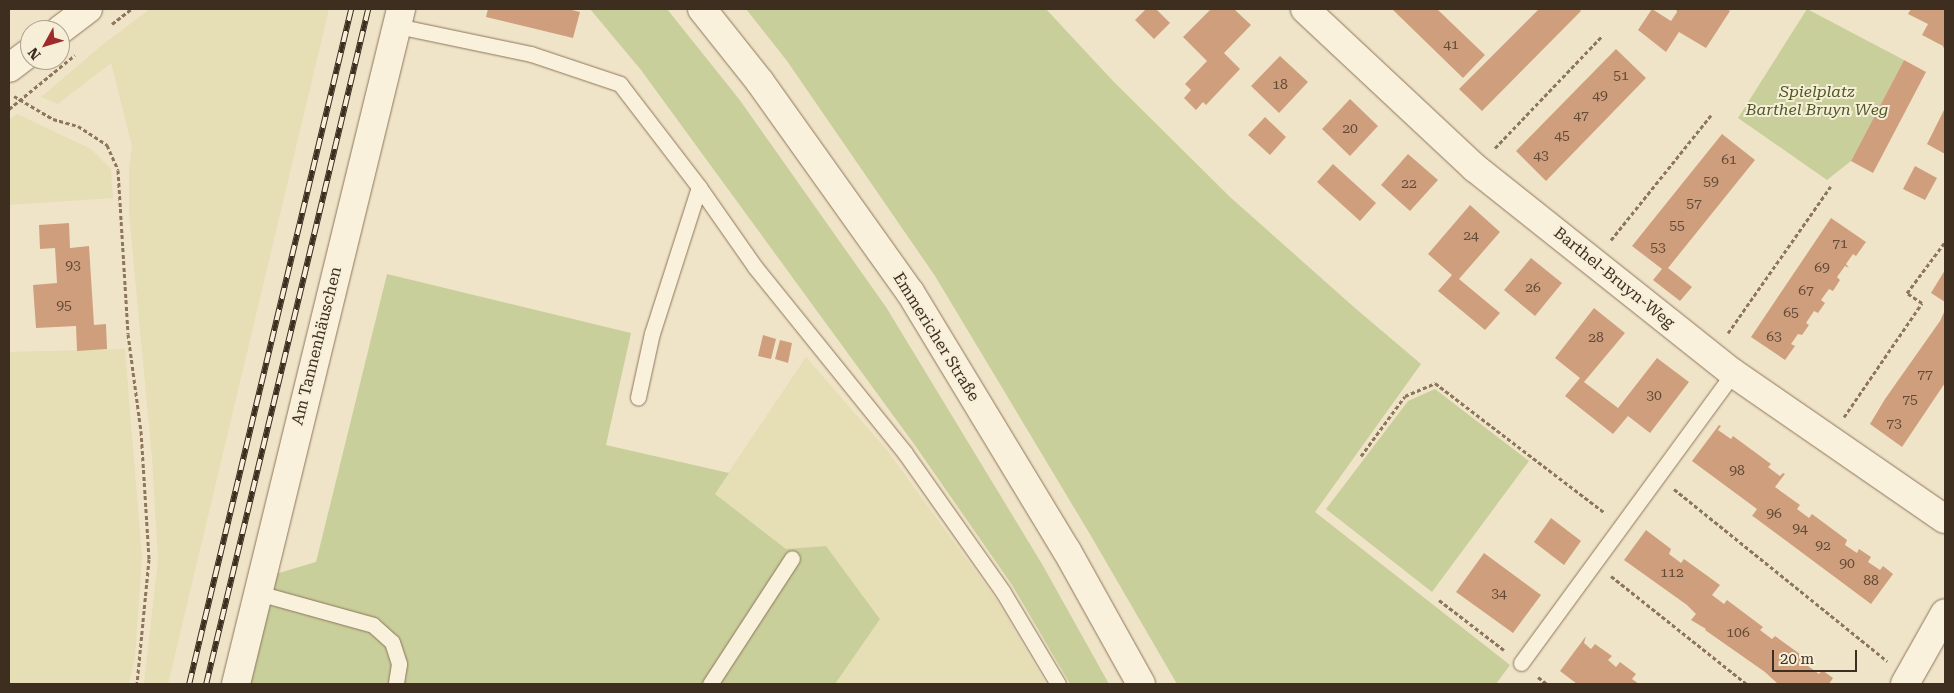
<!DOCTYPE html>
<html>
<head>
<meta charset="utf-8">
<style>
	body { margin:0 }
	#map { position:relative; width:1954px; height:693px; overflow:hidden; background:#f0e4c8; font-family:"Roboto Serif",serif }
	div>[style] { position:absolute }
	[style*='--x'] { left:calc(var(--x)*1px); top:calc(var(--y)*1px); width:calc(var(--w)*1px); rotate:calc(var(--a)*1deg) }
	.farmland>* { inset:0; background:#e6deb5 }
	.green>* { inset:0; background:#c9cf9b }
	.building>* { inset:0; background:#cf9f7d }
	.path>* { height:3px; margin-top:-1.5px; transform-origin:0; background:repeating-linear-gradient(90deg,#8d765c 0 4px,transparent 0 6.5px) }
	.roads { filter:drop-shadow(0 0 1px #8d765c) drop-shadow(0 0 1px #8d765c) }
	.lane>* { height:15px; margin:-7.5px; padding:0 7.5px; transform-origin:7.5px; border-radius:7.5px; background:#faf1dc }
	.street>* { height:28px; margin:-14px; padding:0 14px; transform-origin:14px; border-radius:14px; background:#faf1dc }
	.secondary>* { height:28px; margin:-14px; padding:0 14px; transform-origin:14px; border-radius:14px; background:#faf1dc }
	.rail>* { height:5.5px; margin-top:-2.75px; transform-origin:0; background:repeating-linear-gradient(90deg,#f7eed8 0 11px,#3d2e20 0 22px); box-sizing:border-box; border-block:1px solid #3d2e20 }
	span { translate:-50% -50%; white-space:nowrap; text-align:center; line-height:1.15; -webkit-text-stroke:4px #f7eed8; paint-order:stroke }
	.number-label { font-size:14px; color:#624a37 }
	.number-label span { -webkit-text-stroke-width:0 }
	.park-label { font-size:16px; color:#4d5a26; font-style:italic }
	.street-label { font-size:16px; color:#3d2e20 }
	.frame { position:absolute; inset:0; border:10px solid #3d2e20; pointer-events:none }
	.north { position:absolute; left:20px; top:20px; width:50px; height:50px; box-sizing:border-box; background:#f7eed8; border:1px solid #ada18e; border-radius:50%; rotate:231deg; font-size:14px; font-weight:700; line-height:20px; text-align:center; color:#3d2e20 }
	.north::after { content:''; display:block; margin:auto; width:18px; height:22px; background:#9e2a2b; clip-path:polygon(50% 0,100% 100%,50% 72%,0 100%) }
	.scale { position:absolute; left:1772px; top:650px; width:85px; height:22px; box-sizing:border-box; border:2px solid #3d2e20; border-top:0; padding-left:6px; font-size:15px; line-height:18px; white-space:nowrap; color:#3d2e20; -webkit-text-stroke:4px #f7eed8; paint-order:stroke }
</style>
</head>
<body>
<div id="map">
	<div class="farmland">
		<div style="clip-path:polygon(150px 9px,329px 9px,168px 684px,144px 684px,158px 560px,152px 458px,129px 214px,129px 169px,132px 146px,111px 63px,58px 104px,41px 97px,101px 46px)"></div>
		<div style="clip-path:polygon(17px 114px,91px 149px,111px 169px,113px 198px,9px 205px,9px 120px)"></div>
		<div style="clip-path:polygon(125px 349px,142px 558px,135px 657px,129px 684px,9px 684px,9px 352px)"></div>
		<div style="clip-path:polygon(806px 357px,887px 450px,995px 598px,1046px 684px,835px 684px,880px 618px,826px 546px,786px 549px,714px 494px)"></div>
	</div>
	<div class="green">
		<div style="clip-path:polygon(590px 9px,667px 9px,739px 99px,886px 307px,1042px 564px,1109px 684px,1070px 684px,1012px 585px,914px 444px,641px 70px)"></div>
		<div style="clip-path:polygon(746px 9px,1046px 9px,1113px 81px,1230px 197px,1355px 308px,1421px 364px,1315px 512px,1510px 665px,1496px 684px,1177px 684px,1091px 536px,935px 276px,787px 61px)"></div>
		<div style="clip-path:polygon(1807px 9px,1904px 60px,1851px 161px,1827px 180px,1738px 118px)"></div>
		<div style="clip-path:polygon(387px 274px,631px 333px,606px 445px,729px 473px,715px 494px,786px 549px,826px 546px,880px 619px,835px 684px,246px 684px,272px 575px,316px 562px)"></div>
		<div style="clip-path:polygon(1435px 389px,1529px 461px,1432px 592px,1326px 509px,1408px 401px)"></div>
	</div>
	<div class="building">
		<div style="clip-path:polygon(488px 9px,568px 9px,580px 12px,573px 38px,486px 17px)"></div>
		<div style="clip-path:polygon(1146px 9px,1156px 9px,1170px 23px,1154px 39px,1135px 20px)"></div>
		<div style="clip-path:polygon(1211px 9px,1234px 9px,1251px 25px,1224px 53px,1240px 69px,1206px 105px,1203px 102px,1196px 110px,1184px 98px,1191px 90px,1185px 84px,1207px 61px,1183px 37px)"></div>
		<div style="clip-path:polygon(1392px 9px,1437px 9px,1485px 55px,1463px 78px)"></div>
		<div style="clip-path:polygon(1539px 9px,1579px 9px,1581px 11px,1482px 111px,1459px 89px)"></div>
		<div style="clip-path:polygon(1652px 9px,1671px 21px,1677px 12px,1676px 9px,1727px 9px,1730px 11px,1706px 48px,1679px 32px,1666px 52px,1638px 30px)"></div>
		<div style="clip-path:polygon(1911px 9px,1945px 9px,1944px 49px,1943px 46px,1922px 35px,1928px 24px,1908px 14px)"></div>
		<div style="clip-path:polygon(1616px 49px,1646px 78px,1546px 181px,1516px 151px)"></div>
		<div style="clip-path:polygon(1280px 56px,1308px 82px,1279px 113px,1251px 86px)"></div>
		<div style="clip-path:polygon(1904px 60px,1926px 72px,1873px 173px,1851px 161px)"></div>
		<div style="clip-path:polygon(1350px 99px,1378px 126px,1350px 156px,1322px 129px)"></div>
		<div style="clip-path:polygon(1945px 108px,1945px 154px,1927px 144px)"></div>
		<div style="clip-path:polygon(1265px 117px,1286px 137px,1270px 155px,1248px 135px)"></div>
		<div style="clip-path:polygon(1722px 134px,1755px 160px,1668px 268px,1692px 287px,1680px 301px,1653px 280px,1662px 269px,1632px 246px)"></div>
		<div style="clip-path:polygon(1408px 154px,1438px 180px,1410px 211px,1381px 185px)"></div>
		<div style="clip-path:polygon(1333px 164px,1376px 203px,1360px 221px,1317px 182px)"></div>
		<div style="clip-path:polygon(1915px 166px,1937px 178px,1925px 200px,1903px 189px)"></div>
		<div style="clip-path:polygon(1470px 205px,1500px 232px,1459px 279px,1500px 313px,1485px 330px,1438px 291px,1452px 275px,1428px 254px)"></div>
		<div style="clip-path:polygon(1831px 218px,1866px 242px,1856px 256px,1853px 254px,1846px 264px,1849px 268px,1845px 266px,1837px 277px,1840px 280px,1833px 291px,1829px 289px,1821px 300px,1825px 303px,1818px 313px,1814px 311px,1806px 323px,1809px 325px,1802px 335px,1798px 334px,1791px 344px,1795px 346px,1785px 360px,1751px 337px)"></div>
		<div style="clip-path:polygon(69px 223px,70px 248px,89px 246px,94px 325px,106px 324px,107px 349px,77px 351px,76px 326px,36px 328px,33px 285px,57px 283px,55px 248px,40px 249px,39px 225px)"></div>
		<div style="clip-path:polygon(1531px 258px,1562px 283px,1535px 316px,1504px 290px)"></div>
		<div style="clip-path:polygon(1945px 270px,1945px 302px,1931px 293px)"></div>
		<div style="clip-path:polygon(1594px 308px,1625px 333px,1584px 382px,1618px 408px,1657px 358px,1689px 382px,1650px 433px,1628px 416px,1613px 434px,1565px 396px,1580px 378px,1555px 358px)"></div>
		<div style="clip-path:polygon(1945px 310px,1945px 383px,1902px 447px,1870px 424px,1885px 399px,1940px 321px)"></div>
		<div style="clip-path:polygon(763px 335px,776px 339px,771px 359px,758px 356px)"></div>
		<div style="clip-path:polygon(780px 340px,792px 343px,788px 363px,775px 359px)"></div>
		<div style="clip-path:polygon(1719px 425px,1721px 426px,1718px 430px,1731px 439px,1733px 436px,1771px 464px,1768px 467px,1780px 476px,1783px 473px,1785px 474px,1775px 487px,1800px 505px,1797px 509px,1809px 518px,1812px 514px,1847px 540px,1845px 545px,1857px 553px,1859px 549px,1871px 557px,1868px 562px,1880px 570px,1883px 566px,1893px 574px,1871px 604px,1754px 517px,1752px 516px,1757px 509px,1692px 461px)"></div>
		<div style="clip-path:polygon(1551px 518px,1581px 541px,1564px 565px,1534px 542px)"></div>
		<div style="clip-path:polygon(1646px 530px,1671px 549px,1669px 554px,1681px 563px,1684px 559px,1720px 585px,1712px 595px,1724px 604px,1727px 600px,1763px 627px,1760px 630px,1772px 639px,1775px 636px,1811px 662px,1808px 666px,1819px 674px,1822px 670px,1833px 678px,1829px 684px,1778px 684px,1765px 672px,1705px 630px,1706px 629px,1691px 620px,1696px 614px,1687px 605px,1624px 560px)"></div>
		<div style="clip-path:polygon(1484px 553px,1541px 595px,1513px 633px,1456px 592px)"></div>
		<div style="clip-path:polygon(1586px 636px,1584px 643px,1591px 649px,1595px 644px,1612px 656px,1608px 660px,1616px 667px,1620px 662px,1636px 674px,1632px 679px,1639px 684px,1577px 684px,1560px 671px)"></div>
	</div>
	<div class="path">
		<div style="--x:112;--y:24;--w:24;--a:-38"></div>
		<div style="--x:14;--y:96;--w:45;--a:30.5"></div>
		<div style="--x:53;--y:119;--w:26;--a:16"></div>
		<div style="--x:78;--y:126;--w:35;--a:33"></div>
		<div style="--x:107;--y:145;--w:27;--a:66"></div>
		<div style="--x:118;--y:170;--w:164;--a:86.5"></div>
		<div style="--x:128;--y:334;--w:98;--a:82.4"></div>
		<div style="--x:141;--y:431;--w:128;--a:86.4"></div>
		<div style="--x:149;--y:559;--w:126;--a:95.5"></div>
		<div style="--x:9;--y:109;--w:85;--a:-39.3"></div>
		<div style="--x:1495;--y:148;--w:156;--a:-46.3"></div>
		<div style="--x:1611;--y:240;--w:160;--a:-51.3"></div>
		<div style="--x:1728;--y:333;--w:179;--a:-55"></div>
		<div style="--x:1844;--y:417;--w:138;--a:-55.6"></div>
		<div style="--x:1922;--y:303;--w:18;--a:-146"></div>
		<div style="--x:1907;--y:293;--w:64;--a:-53.3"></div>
		<div style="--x:1361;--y:456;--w:74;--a:-53.7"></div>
		<div style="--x:1405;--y:396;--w:33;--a:-23"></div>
		<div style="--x:1435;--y:383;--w:213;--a:37.4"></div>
		<div style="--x:1674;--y:489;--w:274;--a:38.9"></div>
		<div style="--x:1611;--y:576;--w:174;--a:38.5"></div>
		<div style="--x:1439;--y:600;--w:82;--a:37.6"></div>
		<div style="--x:1538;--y:677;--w:11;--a:38"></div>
	</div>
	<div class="roads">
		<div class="lane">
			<div style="--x:397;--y:26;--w:137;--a:11.8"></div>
			<div style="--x:531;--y:54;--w:94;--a:18.6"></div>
			<div style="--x:620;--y:84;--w:130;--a:52.5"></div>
			<div style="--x:699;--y:187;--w:153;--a:107.8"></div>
			<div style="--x:652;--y:333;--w:66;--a:102.3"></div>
			<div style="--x:699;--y:187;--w:98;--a:55"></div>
			<div style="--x:755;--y:267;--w:239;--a:51.1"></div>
			<div style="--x:905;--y:453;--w:170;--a:54.8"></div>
			<div style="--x:1003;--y:592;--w:107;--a:59.1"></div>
			<div style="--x:258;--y:593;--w:119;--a:15.5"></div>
			<div style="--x:373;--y:625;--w:25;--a:42"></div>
			<div style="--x:392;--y:642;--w:23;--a:72"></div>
			<div style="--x:399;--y:664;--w:20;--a:99"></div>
			<div style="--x:1521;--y:663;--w:359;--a:-53.8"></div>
			<div style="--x:710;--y:684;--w:150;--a:-56.9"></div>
		</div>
		<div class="street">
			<div style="--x:1305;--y:9;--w:233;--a:43.1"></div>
			<div style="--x:1475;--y:168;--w:330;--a:38.5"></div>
			<div style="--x:1733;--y:373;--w:257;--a:34.6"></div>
			<div style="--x:60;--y:30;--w:35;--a:-37"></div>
			<div style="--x:9;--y:68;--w:26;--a:-37"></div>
			<div style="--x:236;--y:684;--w:695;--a:-76.26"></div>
			<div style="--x:1905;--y:684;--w:81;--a:-60.6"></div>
		</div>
		<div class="secondary">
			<div style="--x:702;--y:9;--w:93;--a:51.5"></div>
			<div style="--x:760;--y:82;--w:258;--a:54.5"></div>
			<div style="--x:910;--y:292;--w:303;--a:58.8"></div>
			<div style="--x:1067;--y:551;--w:152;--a:60.9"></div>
		</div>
	</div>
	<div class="rail">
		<div style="--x:189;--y:684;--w:694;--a:-76.5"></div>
		<div style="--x:206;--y:684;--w:694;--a:-76.5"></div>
	</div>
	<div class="number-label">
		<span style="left:1451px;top:44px">41</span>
		<span style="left:1621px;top:75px">51</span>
		<span style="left:1280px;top:84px">18</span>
		<span style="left:1600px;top:95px">49</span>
		<span style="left:1581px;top:115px">47</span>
		<span style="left:1350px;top:128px">20</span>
		<span style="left:1562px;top:135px">45</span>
		<span style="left:1541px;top:155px">43</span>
		<span style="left:1729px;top:159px">61</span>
		<span style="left:1711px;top:181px">59</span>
		<span style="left:1409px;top:183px">22</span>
		<span style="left:1694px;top:203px">57</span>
		<span style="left:1677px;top:225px">55</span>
		<span style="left:1471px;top:235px">24</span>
		<span style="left:1840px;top:243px">71</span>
		<span style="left:1658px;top:247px">53</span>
		<span style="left:73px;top:265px">93</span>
		<span style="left:1822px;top:267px">69</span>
		<span style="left:1533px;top:287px">26</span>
		<span style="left:1806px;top:290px">67</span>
		<span style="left:64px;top:305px">95</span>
		<span style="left:1791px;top:312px">65</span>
		<span style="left:1774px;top:336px">63</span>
		<span style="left:1596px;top:337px">28</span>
		<span style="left:1925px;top:374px">77</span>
		<span style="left:1654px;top:395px">30</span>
		<span style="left:1910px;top:399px">75</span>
		<span style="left:1894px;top:423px">73</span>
		<span style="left:1737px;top:470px">98</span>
		<span style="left:1774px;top:513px">96</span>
		<span style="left:1800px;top:528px">94</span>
		<span style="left:1823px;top:545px">92</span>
		<span style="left:1847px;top:563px">90</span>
		<span style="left:1672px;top:572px">112</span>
		<span style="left:1871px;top:580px">88</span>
		<span style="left:1499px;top:593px">34</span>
		<span style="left:1738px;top:632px">106</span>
	</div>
	<div class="park-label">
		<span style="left:1817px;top:101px">Spielplatz<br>Barthel Bruyn Weg</span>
	</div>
	<div class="street-label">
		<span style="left:1614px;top:278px;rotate:39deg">Barthel-Bruyn-Weg</span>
		<span style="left:936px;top:337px;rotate:58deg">Emmericher Straße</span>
		<span style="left:317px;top:346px;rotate:-76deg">Am Tannenhäuschen</span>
	</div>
	<div class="frame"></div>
	<div class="north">N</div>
	<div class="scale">20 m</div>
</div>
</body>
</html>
